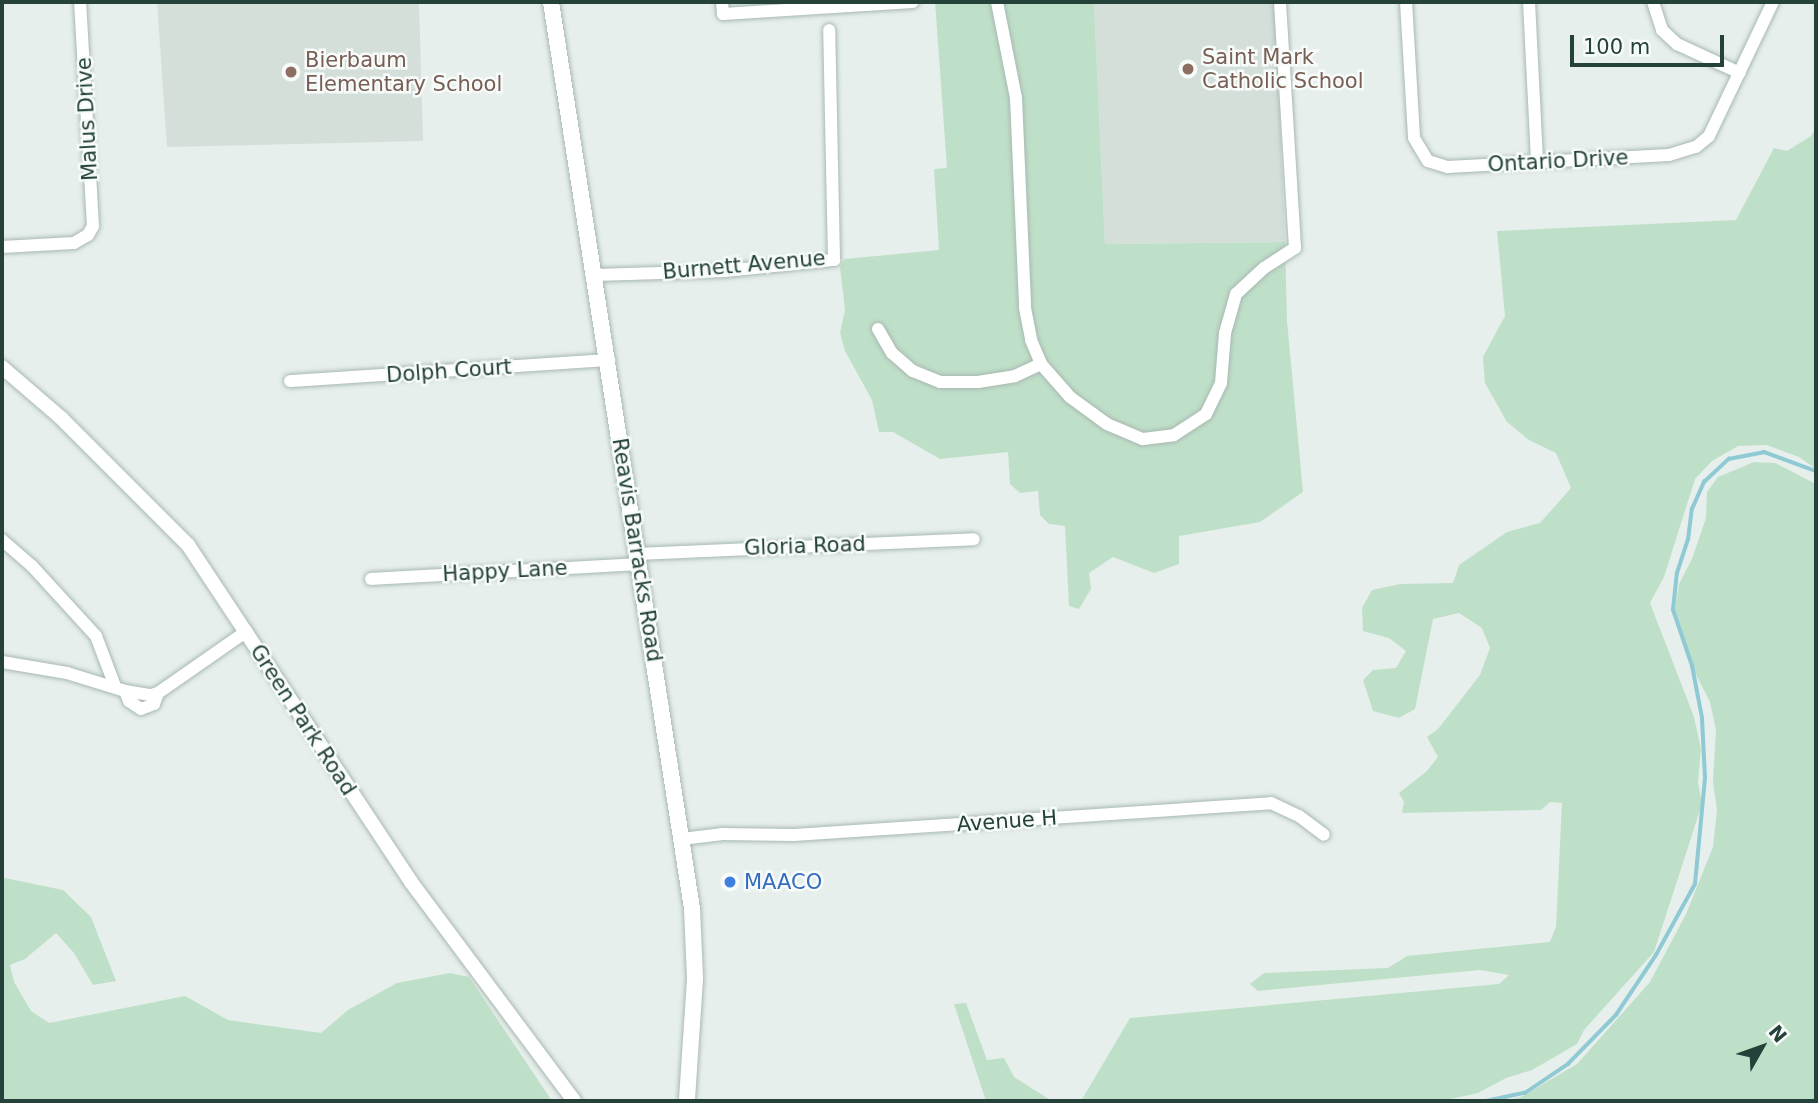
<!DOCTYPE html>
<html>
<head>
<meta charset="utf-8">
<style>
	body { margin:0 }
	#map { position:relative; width:1818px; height:1103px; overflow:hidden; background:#e6efeb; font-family:"DejaVu Sans",sans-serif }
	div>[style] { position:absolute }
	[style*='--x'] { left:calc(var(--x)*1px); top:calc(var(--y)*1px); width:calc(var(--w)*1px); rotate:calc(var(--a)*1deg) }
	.built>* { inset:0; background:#d4dfda }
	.green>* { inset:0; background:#bfe0c8 }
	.stream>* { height:3.5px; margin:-1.75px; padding:0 1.75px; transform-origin:1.75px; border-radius:1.75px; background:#8ec9d4 }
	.roads { filter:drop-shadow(0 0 2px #a8b8b2) drop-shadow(0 0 2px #a8b8b2) }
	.minor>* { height:12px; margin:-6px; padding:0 6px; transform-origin:6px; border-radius:6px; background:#fff }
	.tertiary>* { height:14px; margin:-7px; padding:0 7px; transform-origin:7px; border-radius:7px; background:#fff }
	.secondary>* { height:16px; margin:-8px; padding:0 8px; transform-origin:8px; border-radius:8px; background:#fff }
	.dots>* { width:19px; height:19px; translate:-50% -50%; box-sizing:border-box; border:4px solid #f7fbf9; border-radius:50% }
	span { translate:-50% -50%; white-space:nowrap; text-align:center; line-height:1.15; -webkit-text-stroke:5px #f7fbf9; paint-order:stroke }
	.education-label { font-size:21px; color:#785e54 }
	.left { translate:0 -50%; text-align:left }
	.street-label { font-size:21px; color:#24423a }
	.shop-label { font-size:21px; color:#366cbe }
	.frame { position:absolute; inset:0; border:4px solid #24423a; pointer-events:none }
	.north { position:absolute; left:1727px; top:1012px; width:70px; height:70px; -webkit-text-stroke:5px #f7fbf9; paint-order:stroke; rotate:50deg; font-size:19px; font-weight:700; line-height:28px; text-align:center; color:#24423a }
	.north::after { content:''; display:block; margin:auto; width:24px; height:32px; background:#24423a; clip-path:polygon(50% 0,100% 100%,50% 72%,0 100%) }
	.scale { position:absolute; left:1570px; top:35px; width:154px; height:32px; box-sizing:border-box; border:4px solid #24423a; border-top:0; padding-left:9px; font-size:21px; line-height:24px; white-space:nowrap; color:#24423a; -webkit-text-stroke:5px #f7fbf9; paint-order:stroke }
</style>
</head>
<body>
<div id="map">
	<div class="built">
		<div style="clip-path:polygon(157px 2px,419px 2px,423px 141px,167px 147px)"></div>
		<div style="clip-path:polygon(1094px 2px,1275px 2px,1285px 242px,1105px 244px)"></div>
	</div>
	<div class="green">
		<div style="clip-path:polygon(935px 2px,1094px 2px,1105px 244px,1285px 242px,1287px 321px,1303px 492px,1260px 522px,1179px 536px,1179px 564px,1154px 573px,1113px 557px,1089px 573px,1091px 589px,1079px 609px,1069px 606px,1065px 526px,1049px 524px,1040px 515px,1038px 491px,1020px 493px,1010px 484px,1008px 452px,940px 459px,893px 432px,879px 432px,872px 400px,845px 351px,840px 333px,845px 310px,840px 267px,845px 259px,939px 250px,934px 169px,947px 168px)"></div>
		<div style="clip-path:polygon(1816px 127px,1816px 469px,1799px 457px,1767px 445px,1738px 446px,1712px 461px,1695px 479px,1664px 577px,1650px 603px,1694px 717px,1701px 749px,1698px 782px,1702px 804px,1654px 952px,1584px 1030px,1577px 1044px,1532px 1070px,1506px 1078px,1478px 1093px,1442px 1101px,1081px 1101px,1130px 1018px,1499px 984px,1509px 975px,1480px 970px,1258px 991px,1250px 984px,1264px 973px,1388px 968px,1407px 956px,1550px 942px,1556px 927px,1562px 803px,1550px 802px,1541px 810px,1402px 813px,1404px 802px,1399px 793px,1427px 771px,1438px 757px,1427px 737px,1438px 729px,1480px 675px,1490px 648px,1482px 628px,1459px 613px,1433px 619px,1415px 709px,1399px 718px,1373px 711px,1363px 680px,1373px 670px,1396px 668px,1406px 651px,1389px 638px,1363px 631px,1362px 608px,1372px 590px,1400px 584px,1453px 583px,1459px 565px,1507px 532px,1540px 523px,1571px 488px,1556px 453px,1529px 440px,1507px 422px,1485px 383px,1483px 357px,1505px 316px,1497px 231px,1736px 220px,1774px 148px,1787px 151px,1811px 136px)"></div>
		<div style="clip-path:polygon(1754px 462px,1775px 463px,1816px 484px,1816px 1101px,1503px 1101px,1521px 1097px,1577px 1064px,1650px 982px,1686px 914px,1713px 847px,1717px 810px,1713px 782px,1716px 730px,1710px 702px,1691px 665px,1675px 609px,1679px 584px,1692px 559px,1706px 518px,1707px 492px,1718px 477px)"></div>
		<div style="clip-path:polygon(5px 878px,63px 890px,91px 917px,116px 981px,93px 985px,74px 953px,56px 933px,25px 959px,10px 965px,14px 982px,31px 1011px,49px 1023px,185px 996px,228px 1020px,321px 1033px,348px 1010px,397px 983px,450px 973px,469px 977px,552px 1101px,2px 1101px,2px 879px)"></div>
		<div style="clip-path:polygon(966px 1003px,987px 1060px,1004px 1058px,1014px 1077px,1052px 1101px,986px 1101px,954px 1004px)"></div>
	</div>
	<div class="stream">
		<div style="--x:1486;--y:1101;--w:40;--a:-12"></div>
		<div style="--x:1525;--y:1093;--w:52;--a:-34"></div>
		<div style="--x:1568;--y:1064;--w:69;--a:-45.6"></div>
		<div style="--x:1616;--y:1015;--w:72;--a:-56.3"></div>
		<div style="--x:1656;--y:955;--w:81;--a:-61.2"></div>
		<div style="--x:1695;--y:884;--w:106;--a:-84.6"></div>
		<div style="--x:1705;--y:778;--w:60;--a:-92.9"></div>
		<div style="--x:1702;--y:718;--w:53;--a:-100.9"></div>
		<div style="--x:1692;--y:666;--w:59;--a:-108.7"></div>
		<div style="--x:1673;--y:610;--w:37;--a:-84"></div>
		<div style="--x:1677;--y:573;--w:35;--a:-72"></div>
		<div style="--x:1688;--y:540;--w:31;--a:-83"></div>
		<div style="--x:1692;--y:509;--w:30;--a:-66"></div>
		<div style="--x:1704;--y:482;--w:34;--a:-43"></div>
		<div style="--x:1729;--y:459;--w:36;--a:-11"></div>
		<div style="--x:1764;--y:452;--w:55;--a:20.1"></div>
	</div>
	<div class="roads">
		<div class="minor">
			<div style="--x:722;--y:2;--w:12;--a:85"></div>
			<div style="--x:723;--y:14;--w:190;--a:-3.6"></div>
			<div style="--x:997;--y:2;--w:98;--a:78.8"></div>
			<div style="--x:1016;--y:98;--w:210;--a:87.5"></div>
			<div style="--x:1025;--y:308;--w:33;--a:79"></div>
			<div style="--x:1031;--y:340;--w:26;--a:67"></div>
			<div style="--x:1041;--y:364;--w:44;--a:48.7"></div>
			<div style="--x:1070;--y:397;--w:46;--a:36.1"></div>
			<div style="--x:1107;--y:424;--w:39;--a:23"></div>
			<div style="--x:1143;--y:439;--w:31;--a:-7"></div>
			<div style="--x:1174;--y:435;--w:38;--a:-33"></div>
			<div style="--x:1206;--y:414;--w:34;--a:-64"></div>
			<div style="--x:1221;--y:383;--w:50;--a:-85.4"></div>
			<div style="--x:1225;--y:333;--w:41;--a:-74.2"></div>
			<div style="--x:1236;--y:294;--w:38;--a:-43"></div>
			<div style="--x:1264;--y:268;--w:37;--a:-33"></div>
			<div style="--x:1295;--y:248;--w:246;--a:-93.5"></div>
			<div style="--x:1406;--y:2;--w:136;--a:86.6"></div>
			<div style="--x:1414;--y:138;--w:27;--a:59"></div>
			<div style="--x:1428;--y:161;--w:21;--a:17"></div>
			<div style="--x:1448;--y:167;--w:221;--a:-3.1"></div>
			<div style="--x:1669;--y:155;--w:28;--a:-17"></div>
			<div style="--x:1696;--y:147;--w:17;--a:-40"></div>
			<div style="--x:1709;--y:136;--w:148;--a:-64.5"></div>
			<div style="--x:1529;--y:2;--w:160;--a:87.1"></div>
			<div style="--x:1653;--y:2;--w:29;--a:72"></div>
			<div style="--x:1662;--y:30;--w:21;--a:43"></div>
			<div style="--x:1677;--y:44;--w:69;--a:24.7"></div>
			<div style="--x:2;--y:247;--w:72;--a:-3.2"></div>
			<div style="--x:74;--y:243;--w:16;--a:-30"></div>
			<div style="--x:88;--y:235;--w:10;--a:-61"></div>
			<div style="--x:93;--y:226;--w:224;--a:-93.3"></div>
			<div style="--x:595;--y:275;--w:130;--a:-1.8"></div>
			<div style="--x:725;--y:271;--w:110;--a:-5.8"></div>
			<div style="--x:834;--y:260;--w:230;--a:-91.2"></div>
			<div style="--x:878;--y:329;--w:28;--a:60"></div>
			<div style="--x:892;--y:353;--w:28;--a:41"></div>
			<div style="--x:913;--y:371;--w:29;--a:22"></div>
			<div style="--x:940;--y:382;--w:38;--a:0"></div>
			<div style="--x:978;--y:382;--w:37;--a:-9"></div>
			<div style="--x:1015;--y:376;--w:29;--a:-25"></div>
			<div style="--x:290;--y:381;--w:320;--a:-3.8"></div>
			<div style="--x:2;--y:540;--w:40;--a:41"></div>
			<div style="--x:32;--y:566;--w:95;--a:47.6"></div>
			<div style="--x:96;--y:636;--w:53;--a:69.2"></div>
			<div style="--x:637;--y:554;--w:337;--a:-2.5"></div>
			<div style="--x:371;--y:579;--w:268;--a:-3.2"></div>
			<div style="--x:2;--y:662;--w:66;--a:9.6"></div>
			<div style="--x:67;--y:673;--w:61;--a:17.2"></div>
			<div style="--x:125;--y:691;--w:26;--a:9"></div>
			<div style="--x:151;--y:695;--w:7;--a:-16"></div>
			<div style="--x:158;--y:693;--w:108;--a:-34.9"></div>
			<div style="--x:125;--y:691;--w:11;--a:68"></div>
			<div style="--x:129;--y:701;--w:14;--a:34"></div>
			<div style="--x:141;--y:709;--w:14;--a:-21"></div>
			<div style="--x:154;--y:704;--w:12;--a:-70"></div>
			<div style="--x:682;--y:839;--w:39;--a:-7"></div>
			<div style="--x:721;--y:834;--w:73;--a:0.8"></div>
			<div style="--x:794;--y:835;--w:478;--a:-3.8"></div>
			<div style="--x:1271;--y:803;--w:31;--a:25"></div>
			<div style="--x:1299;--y:816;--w:31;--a:37"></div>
		</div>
		<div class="tertiary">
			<div style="--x:2;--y:367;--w:78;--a:40.8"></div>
			<div style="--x:61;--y:418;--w:180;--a:45"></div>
			<div style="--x:188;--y:545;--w:404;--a:56.5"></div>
			<div style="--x:411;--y:882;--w:273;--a:53.3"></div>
		</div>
		<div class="secondary">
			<div style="--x:551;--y:2;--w:918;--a:81.16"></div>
			<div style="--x:692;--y:909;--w:70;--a:87.5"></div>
			<div style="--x:695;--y:979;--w:122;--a:93.8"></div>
		</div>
	</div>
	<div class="dots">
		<div style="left:1188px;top:69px;background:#8d6e63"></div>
		<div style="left:291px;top:72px;background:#8d6e63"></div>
		<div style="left:730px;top:882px;background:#3f7fe0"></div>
	</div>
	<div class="education-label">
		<span class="left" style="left:1202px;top:69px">Saint Mark<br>Catholic School</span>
		<span class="left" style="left:305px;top:72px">Bierbaum<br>Elementary School</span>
	</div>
	<div class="street-label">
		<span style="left:87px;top:119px;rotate:-93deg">Malus Drive</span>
		<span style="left:1558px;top:161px;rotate:-3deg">Ontario Drive</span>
		<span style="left:744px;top:265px;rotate:-5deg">Burnett Avenue</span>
		<span style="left:449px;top:371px;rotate:-4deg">Dolph Court</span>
		<span style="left:805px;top:546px;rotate:-2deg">Gloria Road</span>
		<span style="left:637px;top:550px;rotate:81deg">Reavis Barracks Road</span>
		<span style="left:505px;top:571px;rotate:-3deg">Happy Lane</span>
		<span style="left:303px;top:720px;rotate:57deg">Green Park Road</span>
		<span style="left:1007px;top:821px;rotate:-4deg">Avenue H</span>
	</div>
	<div class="shop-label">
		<span class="left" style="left:744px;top:882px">MAACO</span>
	</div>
	<div class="frame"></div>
	<div class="north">N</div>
	<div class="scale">100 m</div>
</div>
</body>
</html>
